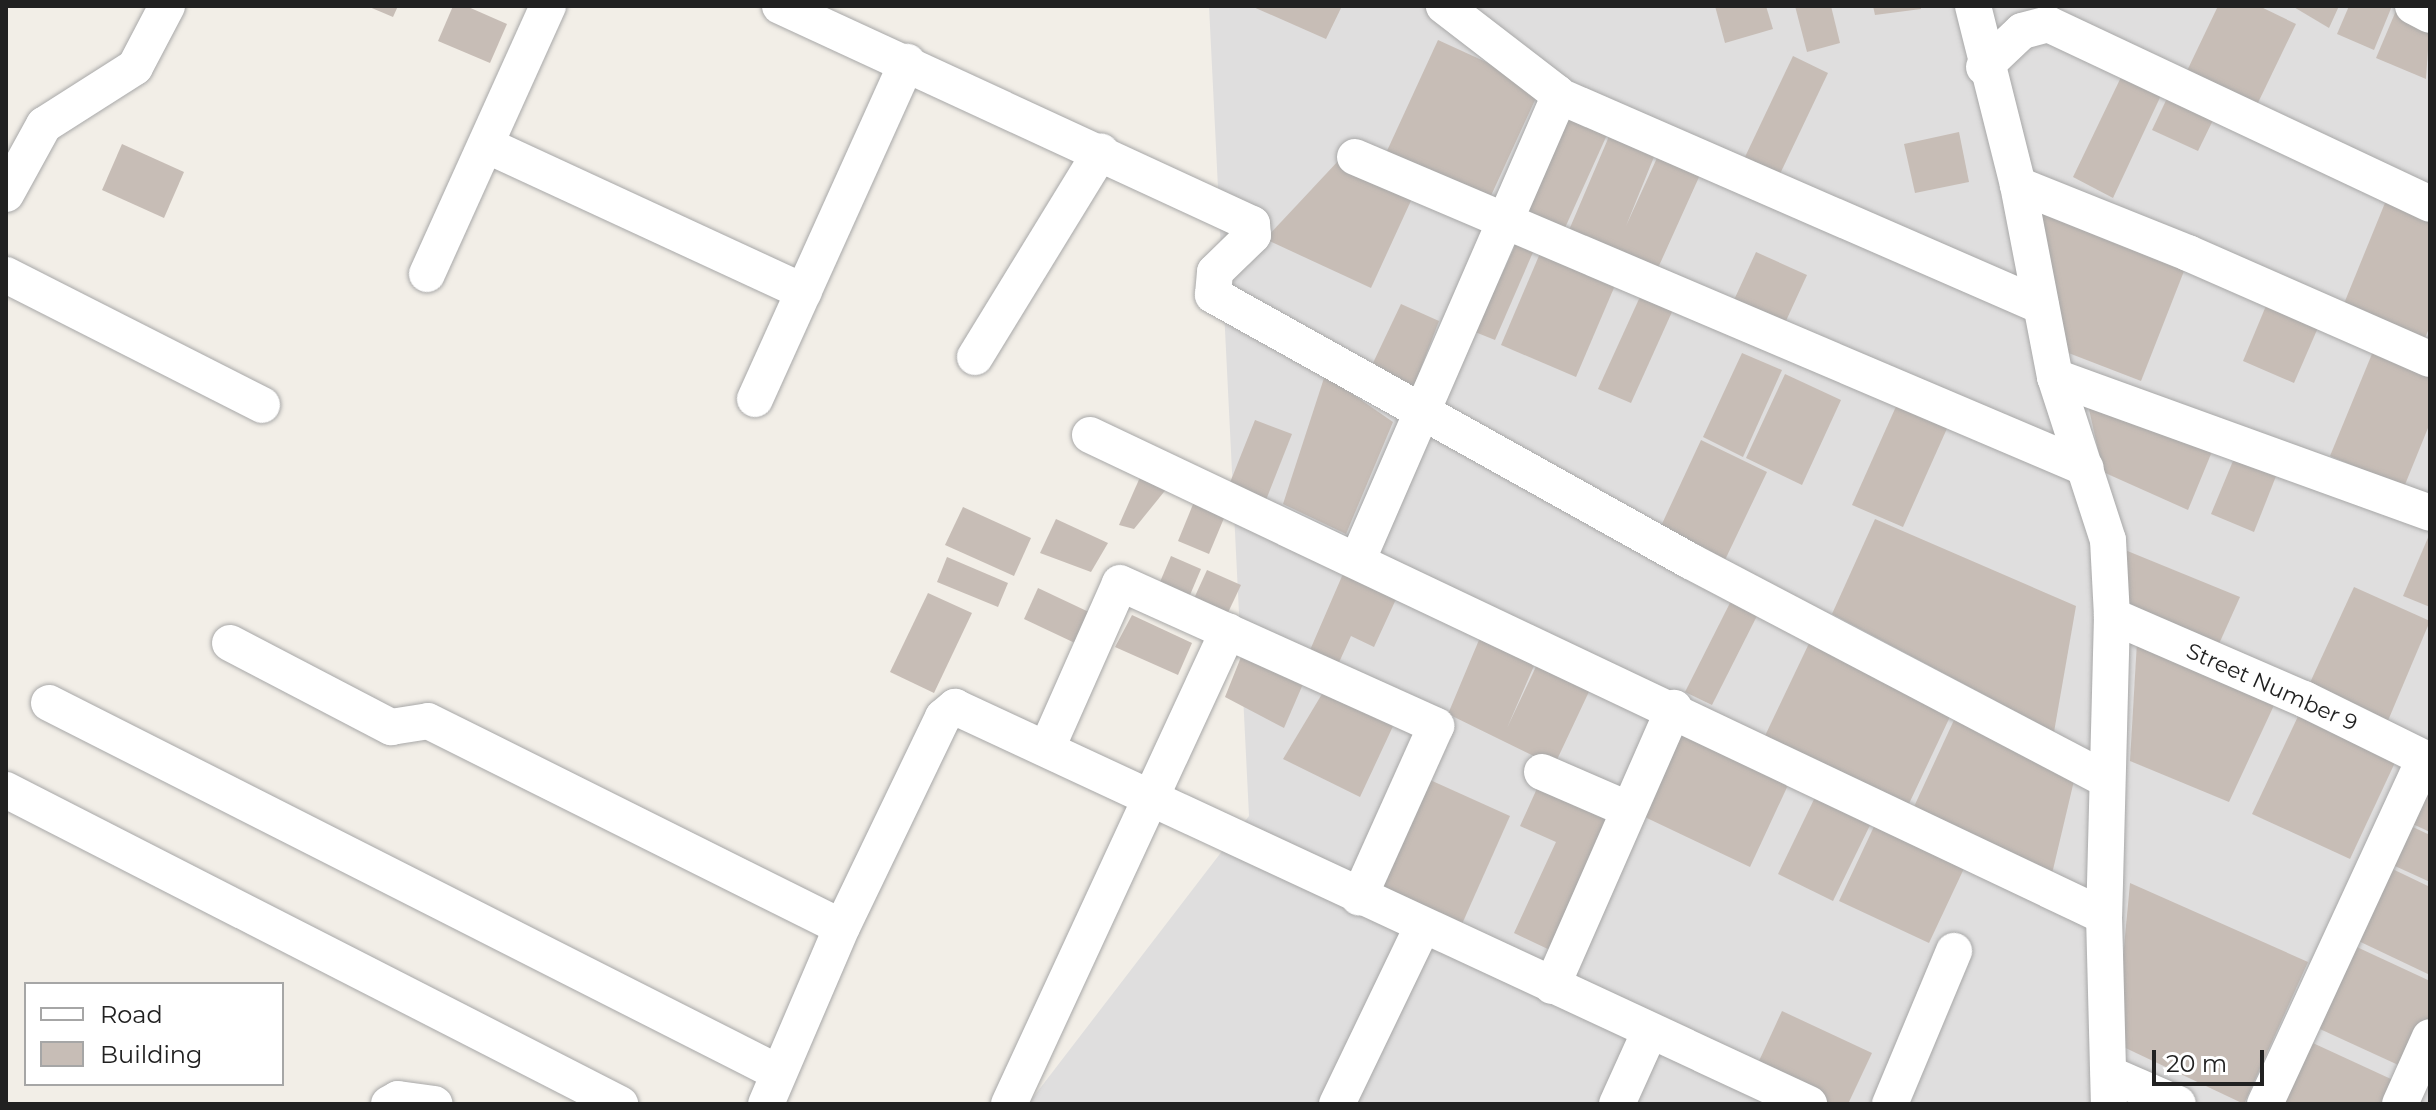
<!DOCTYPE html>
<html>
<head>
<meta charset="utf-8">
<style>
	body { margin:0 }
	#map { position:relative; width:2436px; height:1110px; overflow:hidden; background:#f2eee7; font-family:Montserrat,sans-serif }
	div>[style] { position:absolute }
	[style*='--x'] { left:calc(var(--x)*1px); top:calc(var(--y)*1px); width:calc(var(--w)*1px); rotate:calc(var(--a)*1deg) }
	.residential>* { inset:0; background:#dfdede }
	.building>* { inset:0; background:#c7bdb6 }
	.roads { filter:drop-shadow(0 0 2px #a8a8a8) drop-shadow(0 0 2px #a8a8a8) }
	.minor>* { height:36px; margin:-18px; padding:0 18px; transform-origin:18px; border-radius:18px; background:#fff }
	span { translate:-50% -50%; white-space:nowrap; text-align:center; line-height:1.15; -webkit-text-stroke:6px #fff; paint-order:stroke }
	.street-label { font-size:22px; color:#212121 }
	.frame { position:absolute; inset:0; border:8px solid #212121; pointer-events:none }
	.legend { position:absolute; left:24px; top:982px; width:260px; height:104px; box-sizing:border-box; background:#fff; border:2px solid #a6a6a6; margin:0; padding:10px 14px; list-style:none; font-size:24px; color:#212121 }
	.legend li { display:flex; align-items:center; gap:16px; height:40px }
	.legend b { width:40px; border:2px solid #a6a6a6 }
	.scale { position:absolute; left:2152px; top:1050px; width:112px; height:36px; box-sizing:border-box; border:4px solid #212121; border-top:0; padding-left:10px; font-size:24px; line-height:28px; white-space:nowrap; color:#212121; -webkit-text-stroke:6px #fff; paint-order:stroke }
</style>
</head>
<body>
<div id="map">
	<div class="residential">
		<div style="clip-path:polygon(1209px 6px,2430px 6px,2430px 1104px,1028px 1104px,1249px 816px)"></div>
	</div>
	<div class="building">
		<div style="clip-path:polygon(367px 6px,398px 6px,393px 17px)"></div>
		<div style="clip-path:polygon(453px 6px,466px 6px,507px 24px,490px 63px,438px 41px)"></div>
		<div style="clip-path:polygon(1251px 6px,1342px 6px,1326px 39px)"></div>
		<div style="clip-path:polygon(1715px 6px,1766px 6px,1773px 29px,1725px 43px)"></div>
		<div style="clip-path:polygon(1795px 6px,1831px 6px,1840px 43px,1807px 52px)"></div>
		<div style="clip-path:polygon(1873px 6px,1921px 6px,1921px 9px,1875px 15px)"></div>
		<div style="clip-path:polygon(2218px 6px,2259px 6px,2296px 24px,2255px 109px,2185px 75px)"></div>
		<div style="clip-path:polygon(2292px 6px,2339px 6px,2329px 28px)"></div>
		<div style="clip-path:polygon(2349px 6px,2392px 6px,2374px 50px,2337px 34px)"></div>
		<div style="clip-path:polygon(2398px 6px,2430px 20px,2426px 79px,2376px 58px)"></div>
		<div style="clip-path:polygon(1438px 40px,1541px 87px,1489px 200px,1386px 153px)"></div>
		<div style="clip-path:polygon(1793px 56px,1828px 73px,1779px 176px,1744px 159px)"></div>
		<div style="clip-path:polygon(2124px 71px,2164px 89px,2113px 198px,2073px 177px)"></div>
		<div style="clip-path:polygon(2170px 92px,2216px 114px,2198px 151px,2152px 130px)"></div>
		<div style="clip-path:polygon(1572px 111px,1611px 126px,1564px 230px,1526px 212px)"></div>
		<div style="clip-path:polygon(1613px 127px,1658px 147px,1626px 226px,1662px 147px,1704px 166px,1658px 268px,1569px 230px)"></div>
		<div style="clip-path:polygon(1959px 132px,1969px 182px,1915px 193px,1904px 144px)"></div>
		<div style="clip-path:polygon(122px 144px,184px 172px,164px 218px,102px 190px)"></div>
		<div style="clip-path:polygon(1340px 159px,1415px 192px,1371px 288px,1265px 239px)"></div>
		<div style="clip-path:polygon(2387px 198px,2430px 215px,2430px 326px,2425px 338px,2343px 306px)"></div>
		<div style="clip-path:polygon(2041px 204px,2186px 266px,2141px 381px,2053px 347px)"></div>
		<div style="clip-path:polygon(1520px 235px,1537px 243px,1495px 340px,1475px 332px)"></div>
		<div style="clip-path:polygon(1544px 244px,1619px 276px,1576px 377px,1501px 345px)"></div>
		<div style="clip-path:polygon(1756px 252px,1807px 275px,1785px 323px,1734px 300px)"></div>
		<div style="clip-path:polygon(1644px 288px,1676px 303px,1631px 403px,1598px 389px)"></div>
		<div style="clip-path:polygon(2268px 301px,2320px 323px,2294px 383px,2243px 361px)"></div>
		<div style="clip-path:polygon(1401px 304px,1439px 321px,1413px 389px,1373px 363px)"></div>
		<div style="clip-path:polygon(2374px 349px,2430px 372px,2430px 423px,2404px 487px,2330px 456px)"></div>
		<div style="clip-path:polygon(1742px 353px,1782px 370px,1743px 457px,1703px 437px)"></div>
		<div style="clip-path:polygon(1785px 374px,1841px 400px,1802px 485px,1746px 458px)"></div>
		<div style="clip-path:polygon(1325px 375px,1393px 422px,1346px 534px,1283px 504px)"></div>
		<div style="clip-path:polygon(2082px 378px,2218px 437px,2188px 510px,2103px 472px)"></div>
		<div style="clip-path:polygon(1898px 402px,1949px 424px,1903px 527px,1852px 505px)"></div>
		<div style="clip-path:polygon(1255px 420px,1292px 434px,1264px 505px,1227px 490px)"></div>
		<div style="clip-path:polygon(1701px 440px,1767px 472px,1724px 562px,1661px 526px)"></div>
		<div style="clip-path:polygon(2240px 444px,2282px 461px,2254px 532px,2211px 514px)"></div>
		<div style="clip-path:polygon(1141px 475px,1168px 487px,1134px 529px,1119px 525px)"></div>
		<div style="clip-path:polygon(1196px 497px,1227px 511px,1209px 554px,1178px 541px)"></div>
		<div style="clip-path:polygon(963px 507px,1031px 538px,1014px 576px,945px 545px)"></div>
		<div style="clip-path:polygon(1056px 519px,1108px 543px,1091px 572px,1040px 553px)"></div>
		<div style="clip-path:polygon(1875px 519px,2076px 606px,2054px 732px,1832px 614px)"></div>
		<div style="clip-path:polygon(2430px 533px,2430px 607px,2403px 596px)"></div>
		<div style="clip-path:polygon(2125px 550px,2240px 597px,2214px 655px,2126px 616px)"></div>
		<div style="clip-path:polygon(1171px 556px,1201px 569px,1187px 602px,1157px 589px)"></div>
		<div style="clip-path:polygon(947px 557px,1008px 583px,998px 607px,937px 582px)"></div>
		<div style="clip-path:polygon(1349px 560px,1403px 584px,1374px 647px,1351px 636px,1336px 669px,1307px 657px)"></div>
		<div style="clip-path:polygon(1207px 570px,1241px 585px,1225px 619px,1191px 605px)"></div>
		<div style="clip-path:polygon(2354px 587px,2430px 621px,2387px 723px,2308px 687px)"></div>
		<div style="clip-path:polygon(1038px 588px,1091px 613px,1077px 644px,1024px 619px)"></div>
		<div style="clip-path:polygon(928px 593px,972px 613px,934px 693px,890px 672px)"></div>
		<div style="clip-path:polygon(1735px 593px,1762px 606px,1712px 705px,1685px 692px)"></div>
		<div style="clip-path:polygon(1132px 615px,1192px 643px,1178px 675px,1115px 647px)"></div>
		<div style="clip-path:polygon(1484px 628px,1540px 652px,1507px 728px,1541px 656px,1594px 681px,1554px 766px,1448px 714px)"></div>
		<div style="clip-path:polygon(1813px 635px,1956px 704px,1906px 810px,1762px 742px)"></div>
		<div style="clip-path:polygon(2137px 642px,2276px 701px,2229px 802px,2130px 761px)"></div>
		<div style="clip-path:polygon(1241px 657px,1303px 684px,1284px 728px,1225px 697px)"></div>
		<div style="clip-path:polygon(1322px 694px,1395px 722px,1360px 797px,1283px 759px)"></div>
		<div style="clip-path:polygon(1960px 707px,2077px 768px,2051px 878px,1912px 811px)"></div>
		<div style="clip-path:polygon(2301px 710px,2398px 756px,2350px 859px,2252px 814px)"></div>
		<div style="clip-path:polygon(1675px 715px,1795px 770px,1750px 867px,1630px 810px)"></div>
		<div style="clip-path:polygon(2430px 773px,2430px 832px,2404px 820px)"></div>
		<div style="clip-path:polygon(1419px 775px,1510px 816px,1462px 924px,1371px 883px)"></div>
		<div style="clip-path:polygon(1539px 784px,1606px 819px,1552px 951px,1514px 933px,1556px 842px,1520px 826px)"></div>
		<div style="clip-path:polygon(1819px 789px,1875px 815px,1833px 901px,1778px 874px)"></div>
		<div style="clip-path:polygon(1878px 818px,1968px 860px,1929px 943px,1839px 901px)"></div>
		<div style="clip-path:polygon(2402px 822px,2430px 835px,2430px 882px,2384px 861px)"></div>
		<div style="clip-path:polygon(2382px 864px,2430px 887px,2430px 975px,2348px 936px)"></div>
		<div style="clip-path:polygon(2130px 883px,2308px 962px,2244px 1104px,2115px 1043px)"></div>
		<div style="clip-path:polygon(2346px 942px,2430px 981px,2430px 1019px,2407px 1069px,2309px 1024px)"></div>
		<div style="clip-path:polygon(1782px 1011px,1872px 1053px,1848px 1104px,1818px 1104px,1753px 1074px)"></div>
		<div style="clip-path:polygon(2302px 1038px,2404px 1085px,2395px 1104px,2272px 1104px)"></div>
	</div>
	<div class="roads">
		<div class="minor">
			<div style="--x:780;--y:6;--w:520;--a:24.79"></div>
			<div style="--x:1252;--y:224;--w:11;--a:85"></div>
			<div style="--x:1253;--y:235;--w:53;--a:135.8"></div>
			<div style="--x:1215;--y:272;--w:23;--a:95"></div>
			<div style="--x:1213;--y:295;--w:546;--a:29.15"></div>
			<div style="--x:1690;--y:561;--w:470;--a:27.7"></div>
			<div style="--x:1973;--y:6;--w:185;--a:75.9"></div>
			<div style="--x:2018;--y:185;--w:196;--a:79.1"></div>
			<div style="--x:2055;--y:377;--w:171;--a:72"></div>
			<div style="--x:2108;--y:540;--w:76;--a:87"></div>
			<div style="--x:2112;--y:616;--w:300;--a:91.5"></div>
			<div style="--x:2104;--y:916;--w:188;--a:88.5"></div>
			<div style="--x:2413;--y:6;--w:19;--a:28"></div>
			<div style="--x:1984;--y:67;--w:52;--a:-43.5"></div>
			<div style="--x:2022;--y:31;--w:27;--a:-15"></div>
			<div style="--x:2048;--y:24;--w:422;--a:25.2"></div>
			<div style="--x:1557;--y:95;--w:528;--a:23.55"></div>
			<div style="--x:486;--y:145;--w:350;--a:24.8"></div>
			<div style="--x:1355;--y:157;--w:794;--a:23.05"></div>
			<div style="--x:2018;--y:185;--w:183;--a:21.8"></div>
			<div style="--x:2188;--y:253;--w:264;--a:23.7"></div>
			<div style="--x:6;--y:194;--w:79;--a:-61.2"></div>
			<div style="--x:44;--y:125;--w:108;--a:-32.5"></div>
			<div style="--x:135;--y:67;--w:69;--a:-62.3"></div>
			<div style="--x:427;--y:274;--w:294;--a:-65.7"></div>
			<div style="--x:6;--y:275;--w:287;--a:26.9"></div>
			<div style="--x:975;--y:357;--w:241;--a:-58.5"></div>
			<div style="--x:2055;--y:377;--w:399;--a:19.9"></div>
			<div style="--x:755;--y:399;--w:370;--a:-65.7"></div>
			<div style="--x:1090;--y:435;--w:1122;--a:25.38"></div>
			<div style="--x:1358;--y:559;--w:498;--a:-66.5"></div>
			<div style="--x:1557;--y:102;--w:9;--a:-90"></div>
			<div style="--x:1557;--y:93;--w:143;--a:-142.4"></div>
			<div style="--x:2112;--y:616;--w:209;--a:23.4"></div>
			<div style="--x:2304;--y:699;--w:140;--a:26.2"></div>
			<div style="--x:230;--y:643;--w:182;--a:27.6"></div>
			<div style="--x:391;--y:727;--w:37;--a:-9"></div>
			<div style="--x:428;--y:721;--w:462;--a:26.5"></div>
			<div style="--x:49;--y:703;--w:818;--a:26.88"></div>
			<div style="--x:1047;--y:748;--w:180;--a:-66.1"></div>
			<div style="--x:1120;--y:583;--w:347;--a:24.3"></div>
			<div style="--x:1436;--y:726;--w:188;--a:114.2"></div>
			<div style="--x:1542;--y:772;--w:93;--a:23.5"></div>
			<div style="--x:6;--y:790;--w:690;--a:27.09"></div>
			<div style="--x:1552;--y:986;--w:304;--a:-66.3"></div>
			<div style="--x:2109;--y:1074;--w:75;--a:23.5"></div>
			<div style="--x:389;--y:1104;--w:10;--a:-29"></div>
			<div style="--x:398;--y:1099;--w:37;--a:8"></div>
			<div style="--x:766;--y:1104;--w:193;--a:-66.8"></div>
			<div style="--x:842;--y:927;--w:233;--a:-64.3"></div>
			<div style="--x:943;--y:717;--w:16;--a:-40"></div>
			<div style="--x:955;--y:707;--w:942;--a:24.93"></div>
			<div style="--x:1009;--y:1104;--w:521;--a:-65.16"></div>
			<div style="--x:1337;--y:1104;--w:196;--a:-64.3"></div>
			<div style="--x:1617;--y:1104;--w:80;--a:-65.7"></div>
			<div style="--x:1890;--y:1104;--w:166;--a:-67.3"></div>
			<div style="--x:2265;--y:1104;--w:381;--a:-65.2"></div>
			<div style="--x:2400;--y:1104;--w:73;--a:-65.9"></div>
		</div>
	</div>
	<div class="street-label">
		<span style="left:2272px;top:687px;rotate:24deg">Street Number 9</span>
	</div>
	<div class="frame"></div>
	<ul class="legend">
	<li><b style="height:10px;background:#fff"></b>Road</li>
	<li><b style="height:22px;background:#c7bdb6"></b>Building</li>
	</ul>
	<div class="scale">20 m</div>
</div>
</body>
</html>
